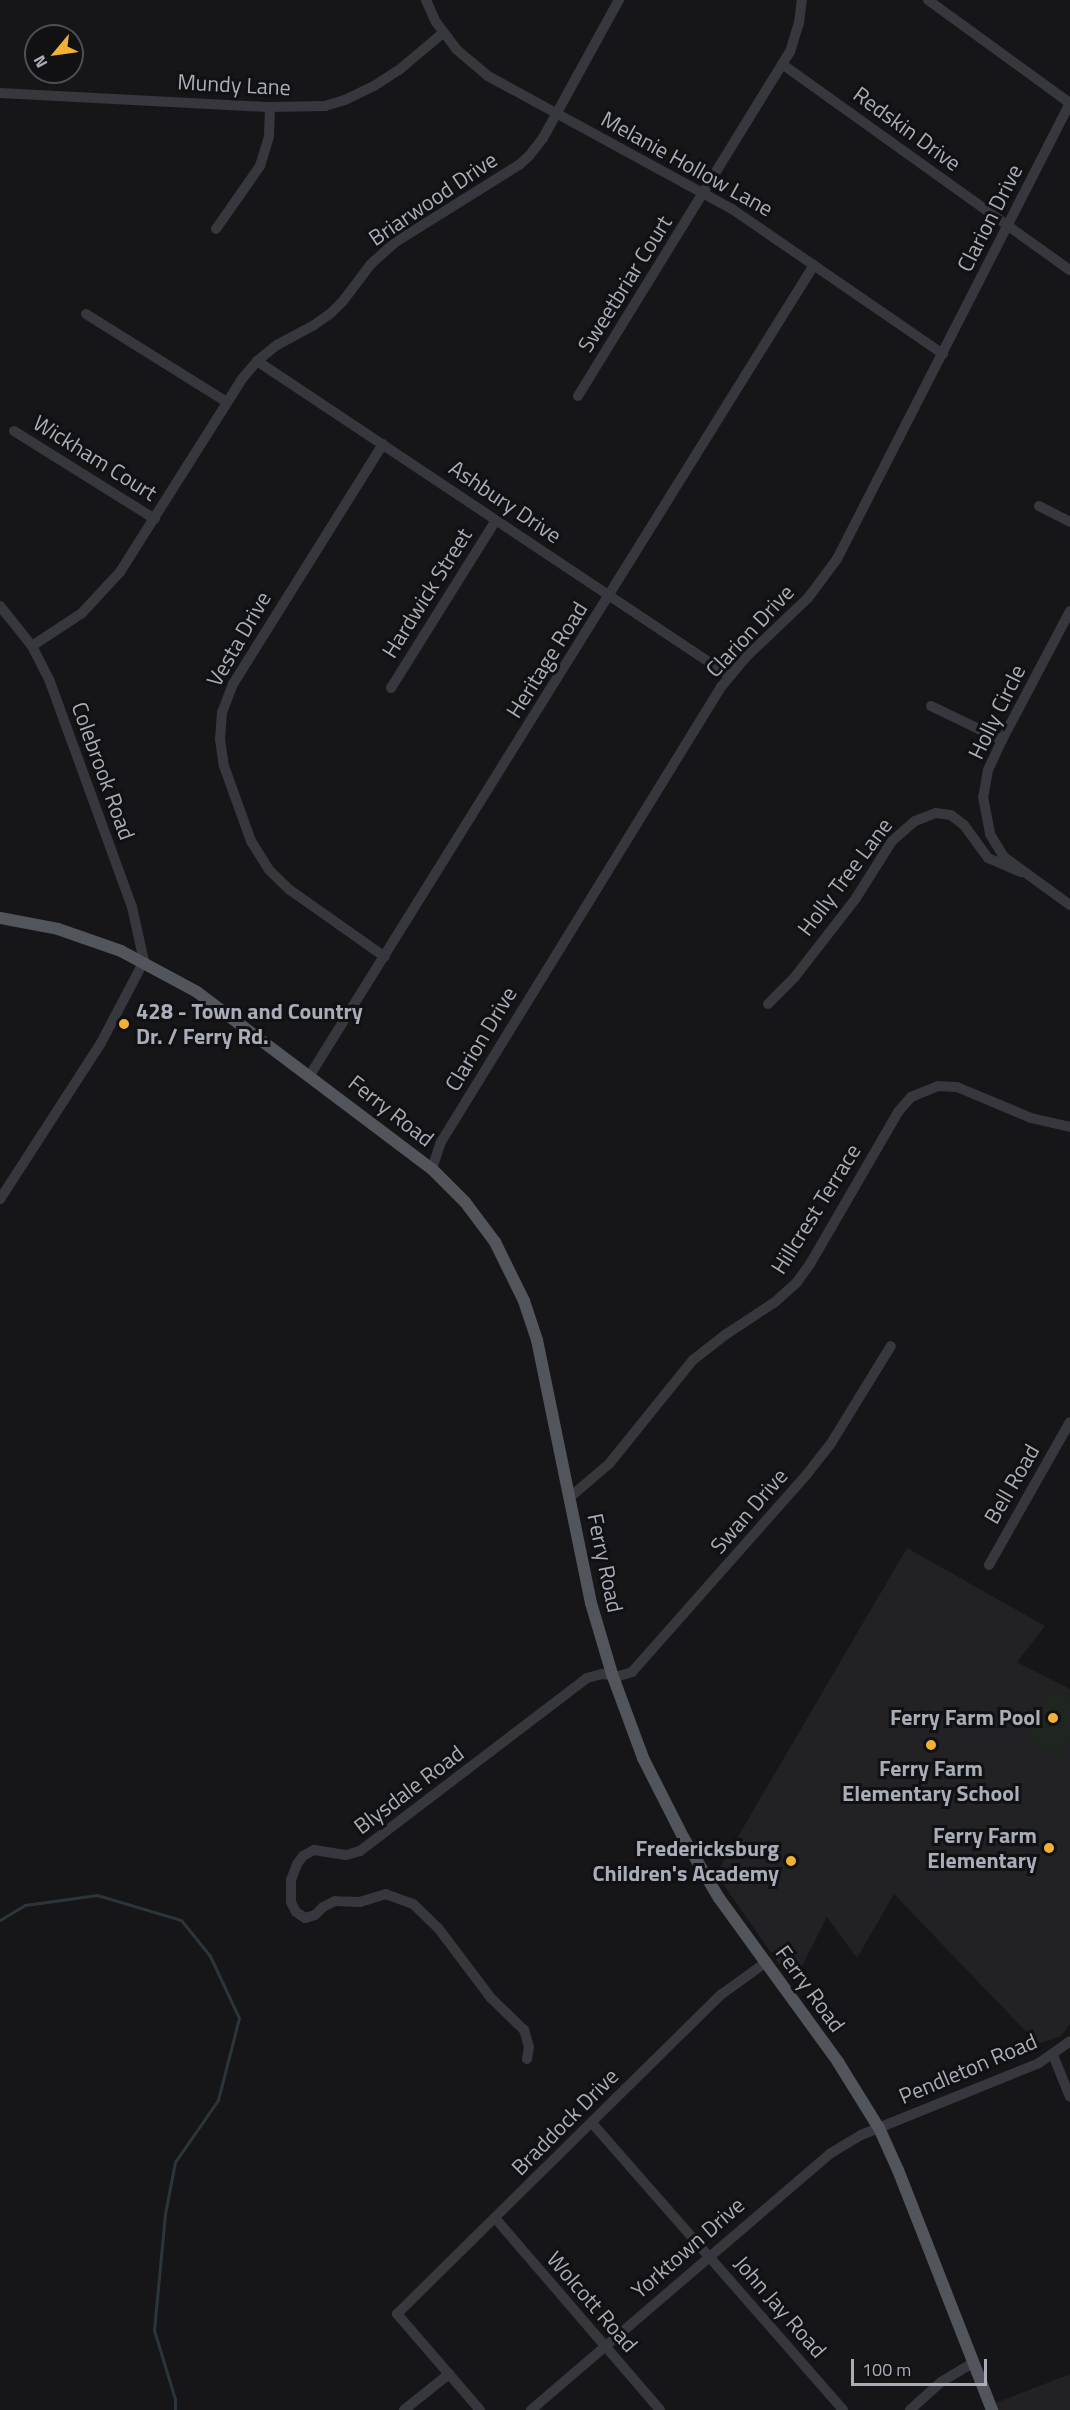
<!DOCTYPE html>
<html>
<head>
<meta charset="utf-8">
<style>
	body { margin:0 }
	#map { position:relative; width:1070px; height:2410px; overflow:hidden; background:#161618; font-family:"Titillium Web",sans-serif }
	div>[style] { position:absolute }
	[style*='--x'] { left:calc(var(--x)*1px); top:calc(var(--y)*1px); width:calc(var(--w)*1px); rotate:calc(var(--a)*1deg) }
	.built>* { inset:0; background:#222225 }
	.green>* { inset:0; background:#1e261f }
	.stream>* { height:3px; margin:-1.5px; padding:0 1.5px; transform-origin:1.5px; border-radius:1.5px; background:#2c353c }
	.minor>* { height:10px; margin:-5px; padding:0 5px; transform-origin:5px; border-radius:5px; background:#37383d }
	.major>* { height:12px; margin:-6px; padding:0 6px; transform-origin:6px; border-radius:6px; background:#53555c }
	.dots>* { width:16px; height:16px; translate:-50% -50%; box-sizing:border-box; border:3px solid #111113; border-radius:50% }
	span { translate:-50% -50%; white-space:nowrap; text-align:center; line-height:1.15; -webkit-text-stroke:6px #111113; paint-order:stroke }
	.street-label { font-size:22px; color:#a8adb8 }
	.poi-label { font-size:22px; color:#a8adb8; font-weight:700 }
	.left { translate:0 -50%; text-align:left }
	.right { translate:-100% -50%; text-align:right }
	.north { position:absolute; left:24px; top:24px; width:60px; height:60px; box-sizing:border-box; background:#111113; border:2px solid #4d4f55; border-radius:50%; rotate:241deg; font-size:16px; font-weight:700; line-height:24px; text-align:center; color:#a8adb8 }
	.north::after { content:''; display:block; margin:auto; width:21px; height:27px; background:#f2b134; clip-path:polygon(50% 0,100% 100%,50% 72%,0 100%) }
	.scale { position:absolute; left:851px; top:2359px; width:136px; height:27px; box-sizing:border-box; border:3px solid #a8adb8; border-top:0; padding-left:8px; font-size:18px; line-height:21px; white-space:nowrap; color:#a8adb8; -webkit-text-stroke:4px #111113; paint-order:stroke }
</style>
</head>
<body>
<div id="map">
	<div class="built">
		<div style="clip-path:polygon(907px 1548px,1045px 1626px,1017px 1662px,1070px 1689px,1070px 2024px,1061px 2036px,1038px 2044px,894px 1894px,857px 1958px,827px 1917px,793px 1984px,716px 1874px)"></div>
		<div style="clip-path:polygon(1070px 2374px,1070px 2410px,996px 2410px,993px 2404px)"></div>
	</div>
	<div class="green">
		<div style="clip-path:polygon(1053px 1688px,1070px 1698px,1070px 1738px,1059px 1757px,1026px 1737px)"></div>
	</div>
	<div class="stream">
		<div style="--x:0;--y:1920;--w:29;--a:-31"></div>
		<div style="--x:25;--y:1905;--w:73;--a:-7.9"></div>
		<div style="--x:97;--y:1895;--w:88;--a:16.6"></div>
		<div style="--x:181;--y:1920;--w:46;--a:51.1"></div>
		<div style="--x:210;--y:1956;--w:68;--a:64.9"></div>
		<div style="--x:239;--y:2018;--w:85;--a:104.4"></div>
		<div style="--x:218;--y:2100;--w:75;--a:124.7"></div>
		<div style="--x:175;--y:2162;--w:53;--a:100.9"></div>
		<div style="--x:165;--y:2214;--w:117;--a:95.4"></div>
		<div style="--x:154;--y:2330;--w:72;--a:73.1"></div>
		<div style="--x:175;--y:2399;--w:11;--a:90"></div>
	</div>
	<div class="minor">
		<div style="--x:426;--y:0;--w:24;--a:66"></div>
		<div style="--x:436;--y:22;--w:34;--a:53"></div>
		<div style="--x:456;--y:49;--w:42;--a:40.2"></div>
		<div style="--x:488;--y:76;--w:278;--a:28.6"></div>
		<div style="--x:732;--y:209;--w:256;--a:34.5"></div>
		<div style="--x:928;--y:0;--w:175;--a:36"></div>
		<div style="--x:782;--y:64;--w:354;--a:35.6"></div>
		<div style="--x:0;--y:93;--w:270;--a:3"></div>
		<div style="--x:270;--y:107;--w:55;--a:-1"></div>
		<div style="--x:325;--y:106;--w:21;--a:-17"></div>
		<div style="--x:345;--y:100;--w:32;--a:-26"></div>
		<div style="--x:374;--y:86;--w:30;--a:-33"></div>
		<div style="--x:399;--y:70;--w:57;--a:-40.1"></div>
		<div style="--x:216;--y:229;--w:77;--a:-55.1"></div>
		<div style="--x:260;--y:166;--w:31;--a:-73"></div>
		<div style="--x:269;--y:136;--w:29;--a:-88"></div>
		<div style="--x:86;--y:314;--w:166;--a:32"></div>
		<div style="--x:257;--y:361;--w:568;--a:33.66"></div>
		<div style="--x:578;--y:396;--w:404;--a:-58.4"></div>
		<div style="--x:790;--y:52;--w:30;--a:-73"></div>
		<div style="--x:799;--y:23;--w:23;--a:-83"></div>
		<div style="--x:14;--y:431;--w:166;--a:32"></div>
		<div style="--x:383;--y:444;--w:283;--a:122"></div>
		<div style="--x:233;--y:684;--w:30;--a:111"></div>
		<div style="--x:222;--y:712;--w:27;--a:94"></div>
		<div style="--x:220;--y:739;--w:27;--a:82"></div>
		<div style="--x:224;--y:766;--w:80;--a:70.2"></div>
		<div style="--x:251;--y:841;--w:34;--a:58"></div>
		<div style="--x:269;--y:870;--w:29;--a:44"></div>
		<div style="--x:290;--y:890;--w:116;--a:35.2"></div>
		<div style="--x:1039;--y:506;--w:35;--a:27"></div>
		<div style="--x:0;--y:606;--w:51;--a:51.3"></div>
		<div style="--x:32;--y:646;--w:37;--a:63"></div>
		<div style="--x:49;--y:679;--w:243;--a:70"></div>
		<div style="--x:132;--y:907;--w:55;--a:77.5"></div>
		<div style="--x:144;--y:961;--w:93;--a:117.7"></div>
		<div style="--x:101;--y:1043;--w:186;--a:122.9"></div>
		<div style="--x:1070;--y:611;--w:146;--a:117.8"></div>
		<div style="--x:1002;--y:740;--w:33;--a:115"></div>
		<div style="--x:988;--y:770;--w:27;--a:100"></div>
		<div style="--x:983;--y:797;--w:38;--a:79"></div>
		<div style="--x:990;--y:834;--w:27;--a:59"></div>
		<div style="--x:1004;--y:857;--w:82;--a:36"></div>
		<div style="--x:32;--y:646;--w:60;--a:-33.4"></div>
		<div style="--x:82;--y:613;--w:56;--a:-47.2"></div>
		<div style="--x:120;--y:572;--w:228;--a:-57.7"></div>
		<div style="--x:242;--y:379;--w:23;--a:-50"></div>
		<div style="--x:257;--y:361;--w:26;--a:-39"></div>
		<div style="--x:277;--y:345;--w:42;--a:-28.4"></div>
		<div style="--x:314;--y:325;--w:19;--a:-35"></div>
		<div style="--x:330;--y:314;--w:18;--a:-45"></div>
		<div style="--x:343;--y:301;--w:46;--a:-52.9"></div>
		<div style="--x:371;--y:264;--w:31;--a:-42"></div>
		<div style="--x:394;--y:243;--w:147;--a:-32"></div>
		<div style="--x:519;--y:165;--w:13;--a:-42"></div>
		<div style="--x:529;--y:156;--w:23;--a:-52"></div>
		<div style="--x:543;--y:138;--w:158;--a:-61.2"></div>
		<div style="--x:391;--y:688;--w:198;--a:-58"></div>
		<div style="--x:931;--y:706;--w:79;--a:25.6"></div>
		<div style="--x:768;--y:1004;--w:37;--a:-45"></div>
		<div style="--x:794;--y:978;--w:101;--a:-52.2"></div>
		<div style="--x:856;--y:898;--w:67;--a:-57.7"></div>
		<div style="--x:892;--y:841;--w:30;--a:-41"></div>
		<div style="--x:915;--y:821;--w:22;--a:-21"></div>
		<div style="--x:936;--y:813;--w:15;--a:8"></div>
		<div style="--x:951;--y:815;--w:16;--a:38"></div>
		<div style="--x:964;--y:825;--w:41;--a:54"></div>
		<div style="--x:988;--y:858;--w:36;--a:23"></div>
		<div style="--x:310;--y:1075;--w:954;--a:-58.11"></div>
		<div style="--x:432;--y:1169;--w:28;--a:-72"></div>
		<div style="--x:441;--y:1142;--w:534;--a:-58.39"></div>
		<div style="--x:721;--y:687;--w:39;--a:-50"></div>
		<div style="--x:746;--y:657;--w:86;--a:-43.6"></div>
		<div style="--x:808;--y:598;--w:49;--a:-53.4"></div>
		<div style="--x:837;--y:559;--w:512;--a:-62.93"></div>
		<div style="--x:569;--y:1498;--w:52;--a:-40.4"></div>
		<div style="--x:609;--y:1464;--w:134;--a:-51.1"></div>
		<div style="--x:693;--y:1360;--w:41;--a:-38"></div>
		<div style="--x:725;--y:1335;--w:60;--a:-33.4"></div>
		<div style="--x:775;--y:1302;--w:30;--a:-42"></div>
		<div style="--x:797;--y:1282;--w:22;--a:-54"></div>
		<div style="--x:810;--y:1264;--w:176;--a:-59.9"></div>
		<div style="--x:898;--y:1112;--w:20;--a:-49"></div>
		<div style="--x:911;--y:1097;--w:29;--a:-22"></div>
		<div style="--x:938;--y:1086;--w:19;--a:3"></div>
		<div style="--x:957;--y:1087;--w:80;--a:22.7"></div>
		<div style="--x:1031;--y:1118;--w:40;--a:13"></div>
		<div style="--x:989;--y:1565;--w:164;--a:-60.5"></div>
		<div style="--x:1053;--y:2055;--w:45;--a:68"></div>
		<div style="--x:527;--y:2059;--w:12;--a:-81"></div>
		<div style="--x:529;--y:2047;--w:18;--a:-106"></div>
		<div style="--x:524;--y:2030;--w:46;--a:-135.9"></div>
		<div style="--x:491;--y:1998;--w:88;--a:-127.1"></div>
		<div style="--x:438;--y:1928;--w:35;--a:-136"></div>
		<div style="--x:413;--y:1904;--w:29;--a:-160"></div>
		<div style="--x:386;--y:1894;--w:27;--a:163"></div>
		<div style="--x:360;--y:1902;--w:25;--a:-178"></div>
		<div style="--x:335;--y:1901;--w:13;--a:153"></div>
		<div style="--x:323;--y:1907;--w:11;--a:135"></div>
		<div style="--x:315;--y:1915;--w:10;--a:163"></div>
		<div style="--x:305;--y:1918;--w:11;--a:-146"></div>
		<div style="--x:296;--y:1912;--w:11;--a:-117"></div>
		<div style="--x:291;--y:1902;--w:22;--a:-90"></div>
		<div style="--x:291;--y:1880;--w:17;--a:-69"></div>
		<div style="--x:297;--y:1864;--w:10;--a:-53"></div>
		<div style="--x:303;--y:1856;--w:13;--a:-29"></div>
		<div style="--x:314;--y:1850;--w:32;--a:9"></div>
		<div style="--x:346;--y:1855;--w:15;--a:-16"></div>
		<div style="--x:360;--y:1851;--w:285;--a:-37.3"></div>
		<div style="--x:587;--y:1678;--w:16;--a:-15"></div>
		<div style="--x:602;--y:1674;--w:17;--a:7"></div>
		<div style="--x:619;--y:1676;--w:14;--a:-17"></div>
		<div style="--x:632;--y:1672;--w:264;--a:-48.5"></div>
		<div style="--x:807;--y:1474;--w:37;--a:-52"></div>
		<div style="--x:830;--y:1445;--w:116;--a:-58.4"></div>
		<div style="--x:592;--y:2123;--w:381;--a:48.8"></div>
		<div style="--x:495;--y:2218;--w:253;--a:49.3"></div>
		<div style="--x:404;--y:2410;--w:58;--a:-38.7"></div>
		<div style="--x:480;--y:2410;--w:127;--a:-130.8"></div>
		<div style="--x:397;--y:2314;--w:456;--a:-44.6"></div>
		<div style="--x:722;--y:1994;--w:53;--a:-35.8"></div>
		<div style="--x:531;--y:2410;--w:395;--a:-40.6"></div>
		<div style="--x:831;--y:2153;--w:35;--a:-31"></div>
		<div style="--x:861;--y:2135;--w:192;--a:-22"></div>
		<div style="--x:1039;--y:2063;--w:38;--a:-35"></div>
		<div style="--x:910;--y:2410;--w:42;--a:-42.1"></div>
		<div style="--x:941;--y:2382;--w:37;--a:-31"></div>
	</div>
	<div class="major">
		<div style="--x:0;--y:918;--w:59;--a:10.7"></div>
		<div style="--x:58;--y:929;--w:67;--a:19.2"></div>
		<div style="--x:121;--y:951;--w:86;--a:28.3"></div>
		<div style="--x:197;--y:992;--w:294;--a:37"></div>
		<div style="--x:432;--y:1169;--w:47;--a:45"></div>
		<div style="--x:465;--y:1202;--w:50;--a:53.1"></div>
		<div style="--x:495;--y:1242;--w:66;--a:63.8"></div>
		<div style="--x:524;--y:1301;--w:41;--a:71.6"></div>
		<div style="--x:537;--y:1340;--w:268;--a:78.4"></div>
		<div style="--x:591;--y:1603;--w:74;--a:73.5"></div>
		<div style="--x:612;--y:1674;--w:90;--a:69.7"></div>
		<div style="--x:643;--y:1758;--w:89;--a:63.1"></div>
		<div style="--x:683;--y:1837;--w:71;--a:59.5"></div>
		<div style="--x:719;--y:1898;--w:203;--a:54"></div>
		<div style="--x:838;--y:2062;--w:78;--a:58.2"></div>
		<div style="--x:879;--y:2128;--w:46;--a:65.7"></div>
		<div style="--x:898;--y:2170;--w:258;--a:68.6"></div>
	</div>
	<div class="dots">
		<div style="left:124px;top:1024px;background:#f2b134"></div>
		<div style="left:1053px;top:1718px;background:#f2b134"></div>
		<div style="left:931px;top:1745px;background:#f2b134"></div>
		<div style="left:1049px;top:1848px;background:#f2b134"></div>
		<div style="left:791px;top:1861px;background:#f2b134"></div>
	</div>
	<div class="street-label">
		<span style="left:234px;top:85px;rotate:3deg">Mundy Lane</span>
		<span style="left:907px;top:129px;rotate:36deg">Redskin Drive</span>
		<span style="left:687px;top:164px;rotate:29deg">Melanie Hollow Lane</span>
		<span style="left:433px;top:199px;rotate:-34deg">Briarwood Drive</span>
		<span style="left:990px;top:218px;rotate:-63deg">Clarion Drive</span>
		<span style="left:625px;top:284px;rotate:-58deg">Sweetbriar Court</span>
		<span style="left:95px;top:458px;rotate:32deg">Wickham Court</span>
		<span style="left:505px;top:502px;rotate:34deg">Ashbury Drive</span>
		<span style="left:427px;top:593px;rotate:-58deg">Hardwick Street</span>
		<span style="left:750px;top:631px;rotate:-47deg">Clarion Drive</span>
		<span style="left:239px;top:639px;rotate:-60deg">Vesta Drive</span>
		<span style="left:547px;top:660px;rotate:-58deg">Heritage Road</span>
		<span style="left:997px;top:712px;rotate:-64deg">Holly Circle</span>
		<span style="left:103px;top:771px;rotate:70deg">Colebrook Road</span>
		<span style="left:845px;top:877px;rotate:-53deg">Holly Tree Lane</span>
		<span style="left:481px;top:1039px;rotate:-59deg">Clarion Drive</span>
		<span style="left:391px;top:1111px;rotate:38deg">Ferry Road</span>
		<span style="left:816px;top:1209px;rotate:-58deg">Hillcrest Terrace</span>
		<span style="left:1012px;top:1484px;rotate:-60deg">Bell Road</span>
		<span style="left:749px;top:1511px;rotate:-49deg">Swan Drive</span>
		<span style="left:605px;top:1563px;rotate:78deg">Ferry Road</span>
		<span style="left:409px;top:1790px;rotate:-37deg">Blysdale Road</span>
		<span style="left:810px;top:1989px;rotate:54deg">Ferry Road</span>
		<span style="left:968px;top:2069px;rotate:-23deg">Pendleton Road</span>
		<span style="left:565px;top:2122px;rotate:-45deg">Braddock Drive</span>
		<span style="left:688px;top:2248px;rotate:-41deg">Yorktown Drive</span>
		<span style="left:592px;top:2302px;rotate:49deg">Wolcott Road</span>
		<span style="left:780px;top:2307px;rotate:49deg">John Jay Road</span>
	</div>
	<div class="poi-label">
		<span class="left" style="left:136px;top:1024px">428 - Town and Country<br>Dr. / Ferry Rd.</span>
		<span class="right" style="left:1041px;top:1718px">Ferry Farm Pool</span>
		<span style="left:931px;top:1781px">Ferry Farm<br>Elementary School</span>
		<span class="right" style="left:1037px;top:1848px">Ferry Farm<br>Elementary</span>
		<span class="right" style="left:779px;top:1861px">Fredericksburg<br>Children's Academy</span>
	</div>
	<div class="north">N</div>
	<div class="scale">100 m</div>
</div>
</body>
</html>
